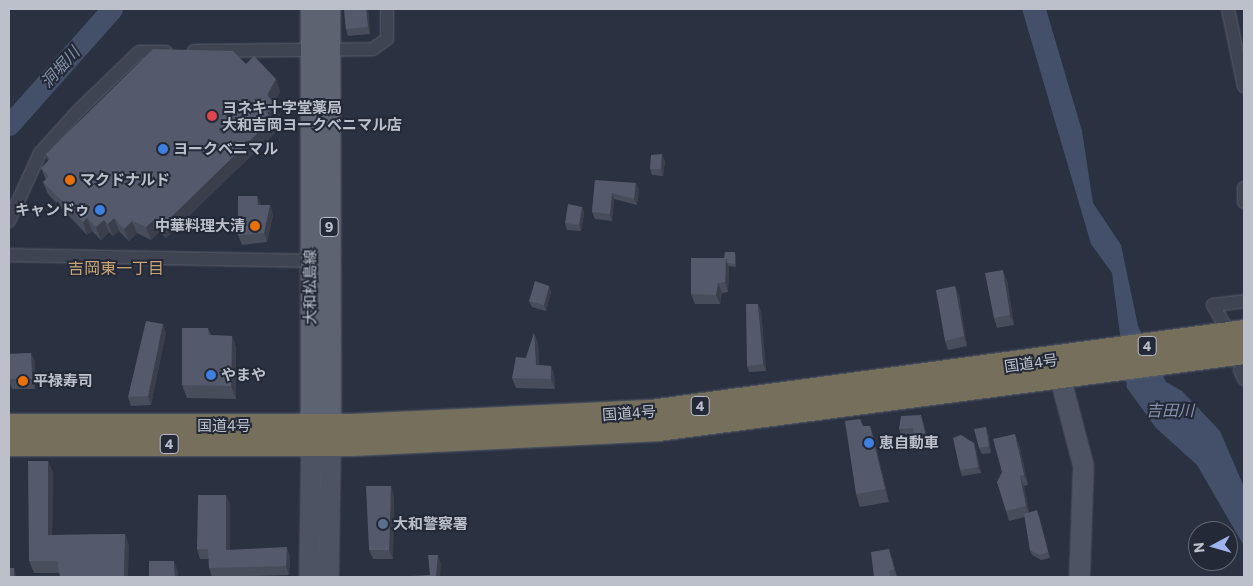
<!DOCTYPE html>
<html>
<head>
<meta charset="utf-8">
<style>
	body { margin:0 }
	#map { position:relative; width:1253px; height:586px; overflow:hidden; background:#2a3141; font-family:Commissioner,"Noto Sans JP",sans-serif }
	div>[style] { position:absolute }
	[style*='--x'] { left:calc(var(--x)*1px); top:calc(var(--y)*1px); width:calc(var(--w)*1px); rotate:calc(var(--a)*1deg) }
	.water>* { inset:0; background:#445069 }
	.river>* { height:21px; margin:-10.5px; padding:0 10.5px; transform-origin:10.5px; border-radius:10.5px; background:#445069 }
	.roads { filter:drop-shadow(0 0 1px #5a5f6b) drop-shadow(0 0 1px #5a5f6b) }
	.street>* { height:12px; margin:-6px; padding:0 6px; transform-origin:6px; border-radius:6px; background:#3e4451 }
	.secondary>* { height:19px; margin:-9.5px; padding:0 9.5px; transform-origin:9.5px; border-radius:9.5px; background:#4d5363 }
	.primary>* { height:21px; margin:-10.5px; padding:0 10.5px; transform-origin:10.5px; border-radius:10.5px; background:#5d6371 }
	.highway>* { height:24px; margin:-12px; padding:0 12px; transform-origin:12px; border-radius:12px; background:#766f5c }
	.wall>* { inset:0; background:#484d5c }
	.shaded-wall>* { inset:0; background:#3b3f4b }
	.building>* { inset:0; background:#545a6b }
	.dots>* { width:14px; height:14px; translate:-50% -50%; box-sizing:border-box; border:2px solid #232936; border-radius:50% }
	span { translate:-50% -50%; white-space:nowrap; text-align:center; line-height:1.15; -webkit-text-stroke:4px #232936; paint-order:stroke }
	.shield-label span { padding:1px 4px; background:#232936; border:1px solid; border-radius:4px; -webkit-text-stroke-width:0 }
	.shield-label { font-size:14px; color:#bcc0cb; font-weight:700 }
	.poi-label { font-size:15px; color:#bcc0cb; font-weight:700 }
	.left { translate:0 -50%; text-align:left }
	.right { translate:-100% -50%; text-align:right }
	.street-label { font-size:15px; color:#bcc0cb }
	.water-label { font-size:16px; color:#8693ae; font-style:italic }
	.neighbourhood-label { font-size:16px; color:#cba576 }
	.frame { position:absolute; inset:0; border:10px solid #bcc0cb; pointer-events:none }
	.north { position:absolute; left:1188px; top:521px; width:50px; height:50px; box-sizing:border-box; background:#232936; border:1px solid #606572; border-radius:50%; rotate:264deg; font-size:14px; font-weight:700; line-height:20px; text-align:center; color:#bcc0cb }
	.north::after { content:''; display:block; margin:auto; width:18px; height:22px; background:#9eb3ee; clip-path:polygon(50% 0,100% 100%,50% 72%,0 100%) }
</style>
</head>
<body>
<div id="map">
	<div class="water">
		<div style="clip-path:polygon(1022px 9px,1046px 9px,1082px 131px,1093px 203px,1121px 245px,1138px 326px,1166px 382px,1182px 391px,1220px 431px,1244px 487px,1244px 546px,1197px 465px,1156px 428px,1127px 388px,1112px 273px,1091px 244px)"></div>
	</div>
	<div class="river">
		<div style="--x:9;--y:125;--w:155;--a:-48.4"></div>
	</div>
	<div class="roads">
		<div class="street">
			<div style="--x:1228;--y:9;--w:79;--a:78.3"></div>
			<div style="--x:194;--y:51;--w:179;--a:-0.6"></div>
			<div style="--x:373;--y:49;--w:17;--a:-36"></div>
			<div style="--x:387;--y:39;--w:30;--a:-90"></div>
			<div style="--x:1244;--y:188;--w:14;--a:90"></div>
			<div style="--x:9;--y:221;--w:75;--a:-65.5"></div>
			<div style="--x:40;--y:153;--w:58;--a:-47.8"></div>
			<div style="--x:79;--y:110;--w:83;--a:-44"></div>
			<div style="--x:139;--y:52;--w:27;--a:0"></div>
			<div style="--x:9;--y:255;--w:301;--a:1.1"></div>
			<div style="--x:1224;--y:324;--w:22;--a:-120"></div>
			<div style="--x:1213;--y:305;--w:31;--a:-7"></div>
			<div style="--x:1240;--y:370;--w:10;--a:66"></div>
		</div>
		<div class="secondary">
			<div style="--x:1056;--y:363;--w:106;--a:75.2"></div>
			<div style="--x:1083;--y:465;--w:112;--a:92"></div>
			<div style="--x:309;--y:577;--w:133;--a:-89.1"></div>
			<div style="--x:328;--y:577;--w:133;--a:-89.1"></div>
		</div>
		<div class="primary">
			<div style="--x:329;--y:9;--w:434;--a:89.9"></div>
			<div style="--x:311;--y:443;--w:434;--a:-90"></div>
		</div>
		<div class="highway">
			<div style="--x:9;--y:426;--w:344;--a:0"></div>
			<div style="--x:353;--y:426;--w:298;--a:-2.7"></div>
			<div style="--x:651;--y:412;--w:598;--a:-7.68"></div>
			<div style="--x:9;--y:444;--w:344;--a:0"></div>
			<div style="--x:353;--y:444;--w:305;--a:-2.8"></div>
			<div style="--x:658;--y:429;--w:591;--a:-7.49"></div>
		</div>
	</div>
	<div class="wall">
		<div style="clip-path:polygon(344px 9px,368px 9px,370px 34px,348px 36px,346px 29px)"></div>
		<div style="clip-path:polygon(246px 64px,276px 79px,280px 92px,274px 103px,275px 104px,280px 117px,274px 123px,277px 131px,166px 238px,160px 231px,151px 240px,137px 233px,129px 241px,119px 231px,113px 236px,109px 232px,101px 240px,92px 231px,87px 235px,48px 194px,43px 182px,46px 180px,41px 168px,48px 161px,46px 154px)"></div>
		<div style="clip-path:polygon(665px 161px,663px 176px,652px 175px,650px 169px)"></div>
		<div style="clip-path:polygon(595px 180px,639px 189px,637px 205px,614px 199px,612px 221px,595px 219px,592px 212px)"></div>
		<div style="clip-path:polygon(257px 196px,261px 205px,270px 205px,273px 215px,267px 242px,242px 245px,238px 235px)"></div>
		<div style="clip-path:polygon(582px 207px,584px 213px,581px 231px,567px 230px,565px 223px)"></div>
		<div style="clip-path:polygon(736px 256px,736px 267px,728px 266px,729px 268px,728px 292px,722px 293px,720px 304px,695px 304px,691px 294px)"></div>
		<div style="clip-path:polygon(1007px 280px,1014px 325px,997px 328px,994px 318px)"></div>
		<div style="clip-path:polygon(549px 286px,551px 292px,546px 311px,532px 307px,529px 301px)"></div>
		<div style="clip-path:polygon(955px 286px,959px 296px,967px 346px,948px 350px,945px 341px)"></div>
		<div style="clip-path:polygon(761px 311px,766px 371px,749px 372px,747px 366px)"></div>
		<div style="clip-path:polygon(208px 328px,211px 335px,232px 336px,236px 348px,236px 399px,187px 398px,182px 385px)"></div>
		<div style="clip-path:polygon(166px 332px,151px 405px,131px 406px,128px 397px)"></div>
		<div style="clip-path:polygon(534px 333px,538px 343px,539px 365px,551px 366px,554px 375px,555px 389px,516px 388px,512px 378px,526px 358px)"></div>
		<div style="clip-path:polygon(31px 353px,35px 362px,35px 389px,12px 389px,9px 381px,9px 354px)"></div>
		<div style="clip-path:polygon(923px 421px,927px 439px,917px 440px,914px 434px,901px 435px,899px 429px)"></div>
		<div style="clip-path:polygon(870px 426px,874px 439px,889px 502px,860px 507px,856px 494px)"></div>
		<div style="clip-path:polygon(988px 433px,991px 453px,982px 454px,979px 448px)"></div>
		<div style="clip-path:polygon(1019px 444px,1028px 485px,1024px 486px,1029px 513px,1039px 516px,1050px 558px,1041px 560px,1032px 555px,1030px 550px,1025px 517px,1009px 521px,1006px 511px)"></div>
		<div style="clip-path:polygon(976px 449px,981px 473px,962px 476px,960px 470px)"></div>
		<div style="clip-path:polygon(48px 461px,53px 473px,52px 535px,125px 534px,129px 546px,59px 573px,34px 573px,29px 561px)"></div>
		<div style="clip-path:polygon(226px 495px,230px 505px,230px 550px,290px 556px,289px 575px,212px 577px,209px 568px,209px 559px,200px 559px,197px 549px)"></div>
		<div style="clip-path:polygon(394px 495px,393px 559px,373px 559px,369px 550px)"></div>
		<div style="clip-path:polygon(892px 558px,897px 577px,874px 577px)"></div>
	</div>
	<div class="shaded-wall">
		<div style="clip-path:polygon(366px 9px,368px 9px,370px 34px,368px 27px)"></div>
		<div style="clip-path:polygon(276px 79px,280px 92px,271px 108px,267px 95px)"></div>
		<div style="clip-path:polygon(275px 104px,280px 117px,274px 123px,277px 131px,166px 238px,162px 226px,267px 113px)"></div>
		<div style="clip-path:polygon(662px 154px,665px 161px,663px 176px,661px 169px)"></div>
		<div style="clip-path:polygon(636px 183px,639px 189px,637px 205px,634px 199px)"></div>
		<div style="clip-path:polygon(612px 193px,614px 199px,612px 221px,610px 214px)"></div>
		<div style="clip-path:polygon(257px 196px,261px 205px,258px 205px)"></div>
		<div style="clip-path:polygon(270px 205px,273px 215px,267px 242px,264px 233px)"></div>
		<div style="clip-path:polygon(582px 207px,584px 213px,581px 231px,579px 225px)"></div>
		<div style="clip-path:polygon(87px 218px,92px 231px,87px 235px,83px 222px)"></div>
		<div style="clip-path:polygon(114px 218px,119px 231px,113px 236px,108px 224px)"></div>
		<div style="clip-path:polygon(155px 219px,160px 231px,151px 240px,146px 227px)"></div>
		<div style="clip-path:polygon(104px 220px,109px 232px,101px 240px,96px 227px)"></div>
		<div style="clip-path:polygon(132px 221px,137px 233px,129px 241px,124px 229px)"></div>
		<div style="clip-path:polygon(735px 252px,736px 256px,736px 267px,735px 264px)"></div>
		<div style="clip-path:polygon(726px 258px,729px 268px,728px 292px,725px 282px)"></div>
		<div style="clip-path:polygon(1003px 270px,1007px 280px,1014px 325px,1010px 315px)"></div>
		<div style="clip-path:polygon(718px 283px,722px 293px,720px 304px,716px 295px)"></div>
		<div style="clip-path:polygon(549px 286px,551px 292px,546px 311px,544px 305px)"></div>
		<div style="clip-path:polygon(955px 286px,959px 296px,967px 346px,964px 336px)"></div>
		<div style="clip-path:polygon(758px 304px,761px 311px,766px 371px,763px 364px)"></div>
		<div style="clip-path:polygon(163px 324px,166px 332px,151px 405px,148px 396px)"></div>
		<div style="clip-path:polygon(534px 333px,538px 343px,540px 375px,536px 365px)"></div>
		<div style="clip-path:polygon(232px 336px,236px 348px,236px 399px,231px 386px)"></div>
		<div style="clip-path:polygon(31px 353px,35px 362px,35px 389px,32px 379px)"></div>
		<div style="clip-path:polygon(551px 366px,554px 375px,555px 389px,551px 379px)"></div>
		<div style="clip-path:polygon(921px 415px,923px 421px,927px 439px,925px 433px)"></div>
		<div style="clip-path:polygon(870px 426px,874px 439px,889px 502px,885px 489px)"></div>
		<div style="clip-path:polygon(986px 427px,988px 433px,991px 453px,989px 446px)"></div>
		<div style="clip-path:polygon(1015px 434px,1019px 444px,1028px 485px,1024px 475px)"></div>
		<div style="clip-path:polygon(974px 443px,976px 449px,981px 473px,978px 467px)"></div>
		<div style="clip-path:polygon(48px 461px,53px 473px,52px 547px,48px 535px)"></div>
		<div style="clip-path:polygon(1020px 476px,1024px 486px,1030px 516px,1026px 506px)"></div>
		<div style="clip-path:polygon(391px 486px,394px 495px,393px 559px,389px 550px)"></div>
		<div style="clip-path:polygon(226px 495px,230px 505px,230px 560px,226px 550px)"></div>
		<div style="clip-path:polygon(1037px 510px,1039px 516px,1050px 558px,1048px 552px)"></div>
		<div style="clip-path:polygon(125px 534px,129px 546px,128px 577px,124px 577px)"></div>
		<div style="clip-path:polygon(287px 547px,290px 556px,289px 575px,286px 566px)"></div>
		<div style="clip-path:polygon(9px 549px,10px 553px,10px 577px,9px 577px)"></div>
		<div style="clip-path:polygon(889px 549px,892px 558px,897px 577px,894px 569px)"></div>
		<div style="clip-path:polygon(438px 555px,441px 564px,440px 577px,436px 577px)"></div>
		<div style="clip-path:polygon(174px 561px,178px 571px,178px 577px,175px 577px)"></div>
		<div style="clip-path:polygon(14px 568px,17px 577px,14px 577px)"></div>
	</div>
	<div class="building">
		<div style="clip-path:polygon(344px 9px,366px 9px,368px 27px,346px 29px)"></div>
		<div style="clip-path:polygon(153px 49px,233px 51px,246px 64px,254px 56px,276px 79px,267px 95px,275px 104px,267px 113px,272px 119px,162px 226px,155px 219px,146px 227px,132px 221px,124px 229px,114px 218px,108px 224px,104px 220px,96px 227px,87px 218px,83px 222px,43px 182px,49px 176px,41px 168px,50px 159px,46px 154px)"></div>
		<div style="clip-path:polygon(662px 154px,661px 169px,650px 169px,651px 155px)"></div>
		<div style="clip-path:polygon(595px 180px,636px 183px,634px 199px,612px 193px,610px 214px,592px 212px)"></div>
		<div style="clip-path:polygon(238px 196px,257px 196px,258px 205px,270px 205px,264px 233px,238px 235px)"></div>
		<div style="clip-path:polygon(568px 204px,582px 207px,579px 225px,565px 223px)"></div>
		<div style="clip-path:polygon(725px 252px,735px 252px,735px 264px,727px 263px,726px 258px,724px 258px)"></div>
		<div style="clip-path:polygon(691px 258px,726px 258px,725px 282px,718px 283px,716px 295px,691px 294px)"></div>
		<div style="clip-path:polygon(1003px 270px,1010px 315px,994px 318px,985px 273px)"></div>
		<div style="clip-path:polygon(535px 281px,549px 286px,544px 305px,529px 301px)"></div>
		<div style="clip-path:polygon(955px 286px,964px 336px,945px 341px,936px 290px)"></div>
		<div style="clip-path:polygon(746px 304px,758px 304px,763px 364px,747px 366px)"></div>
		<div style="clip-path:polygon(146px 321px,163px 324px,148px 396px,128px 397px)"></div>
		<div style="clip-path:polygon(182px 328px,208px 328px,208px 335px,232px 336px,231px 386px,182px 385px)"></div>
		<div style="clip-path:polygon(534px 333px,536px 365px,551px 366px,551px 379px,512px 378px,516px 357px,526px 358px)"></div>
		<div style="clip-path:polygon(31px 353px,32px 379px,9px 379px,9px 354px)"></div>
		<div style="clip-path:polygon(921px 415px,925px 433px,914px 434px,913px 428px,899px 429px,901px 416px)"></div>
		<div style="clip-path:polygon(860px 419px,863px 426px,870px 426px,885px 489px,856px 494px,845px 421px)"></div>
		<div style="clip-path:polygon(986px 427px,989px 446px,979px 448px,974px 429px)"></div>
		<div style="clip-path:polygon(1015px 434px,1024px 475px,1020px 476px,1026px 506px,1006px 511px,997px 482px,1002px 472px,993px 439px)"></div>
		<div style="clip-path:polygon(961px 435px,974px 443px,978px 467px,960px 470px,953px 438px)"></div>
		<div style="clip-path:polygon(28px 461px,48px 461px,48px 535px,125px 534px,124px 577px,60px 577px,57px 561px,29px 561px)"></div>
		<div style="clip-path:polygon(366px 486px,391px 486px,389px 550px,369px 550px)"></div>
		<div style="clip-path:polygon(198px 495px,226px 495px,226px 550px,287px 547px,286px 566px,209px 568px,208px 549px,197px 549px)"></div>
		<div style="clip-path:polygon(1037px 510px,1048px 552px,1039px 555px,1030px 550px,1024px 514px)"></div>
		<div style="clip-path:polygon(889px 549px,894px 569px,889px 571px,890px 577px,874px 577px,871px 552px)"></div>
		<div style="clip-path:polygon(428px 555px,438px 555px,436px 577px,392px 577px,430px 575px)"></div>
		<div style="clip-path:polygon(149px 561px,174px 561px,175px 577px,149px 577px)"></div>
		<div style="clip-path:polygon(9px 568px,14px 568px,14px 577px,9px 577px)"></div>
	</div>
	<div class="dots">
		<div style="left:212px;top:116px;background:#e0444e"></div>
		<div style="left:163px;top:149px;background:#3f7fe0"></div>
		<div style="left:70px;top:180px;background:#e8710a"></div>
		<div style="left:100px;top:210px;background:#3f7fe0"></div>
		<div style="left:255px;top:226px;background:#e8710a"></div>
		<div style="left:211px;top:375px;background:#3f7fe0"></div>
		<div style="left:23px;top:381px;background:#e8710a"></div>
		<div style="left:869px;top:443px;background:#3f7fe0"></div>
		<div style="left:383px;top:524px;background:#5c6f8a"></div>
	</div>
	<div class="shield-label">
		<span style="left:329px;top:227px">9</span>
		<span style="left:1147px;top:346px">4</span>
		<span style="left:700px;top:406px">4</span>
		<span style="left:169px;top:444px">4</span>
	</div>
	<div class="poi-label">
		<span class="left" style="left:222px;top:116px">ヨネキ十字堂薬局<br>大和吉岡ヨークベニマル店</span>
		<span class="left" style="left:173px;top:149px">ヨークベニマル</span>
		<span class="left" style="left:80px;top:180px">マクドナルド</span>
		<span class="right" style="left:90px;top:210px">キャンドゥ</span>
		<span class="right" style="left:245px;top:226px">中華料理大清</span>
		<span class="left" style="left:221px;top:375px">やまや</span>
		<span class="left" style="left:33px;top:381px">平禄寿司</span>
		<span class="left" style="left:879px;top:443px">恵自動車</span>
		<span class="left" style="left:393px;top:524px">大和警察署</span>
	</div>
	<div class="street-label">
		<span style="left:310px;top:287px;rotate:-90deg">大和松島線</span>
		<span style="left:1031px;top:363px;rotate:-8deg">国道4号</span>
		<span style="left:629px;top:413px;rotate:-4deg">国道4号</span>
		<span style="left:224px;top:426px">国道4号</span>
	</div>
	<div class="water-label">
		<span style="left:60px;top:67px;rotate:-48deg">洞堀川</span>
		<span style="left:1170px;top:410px">吉田川</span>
	</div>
	<div class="neighbourhood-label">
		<span style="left:116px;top:268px">吉岡東一丁目</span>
	</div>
	<div class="frame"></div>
	<div class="north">N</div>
</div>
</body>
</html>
